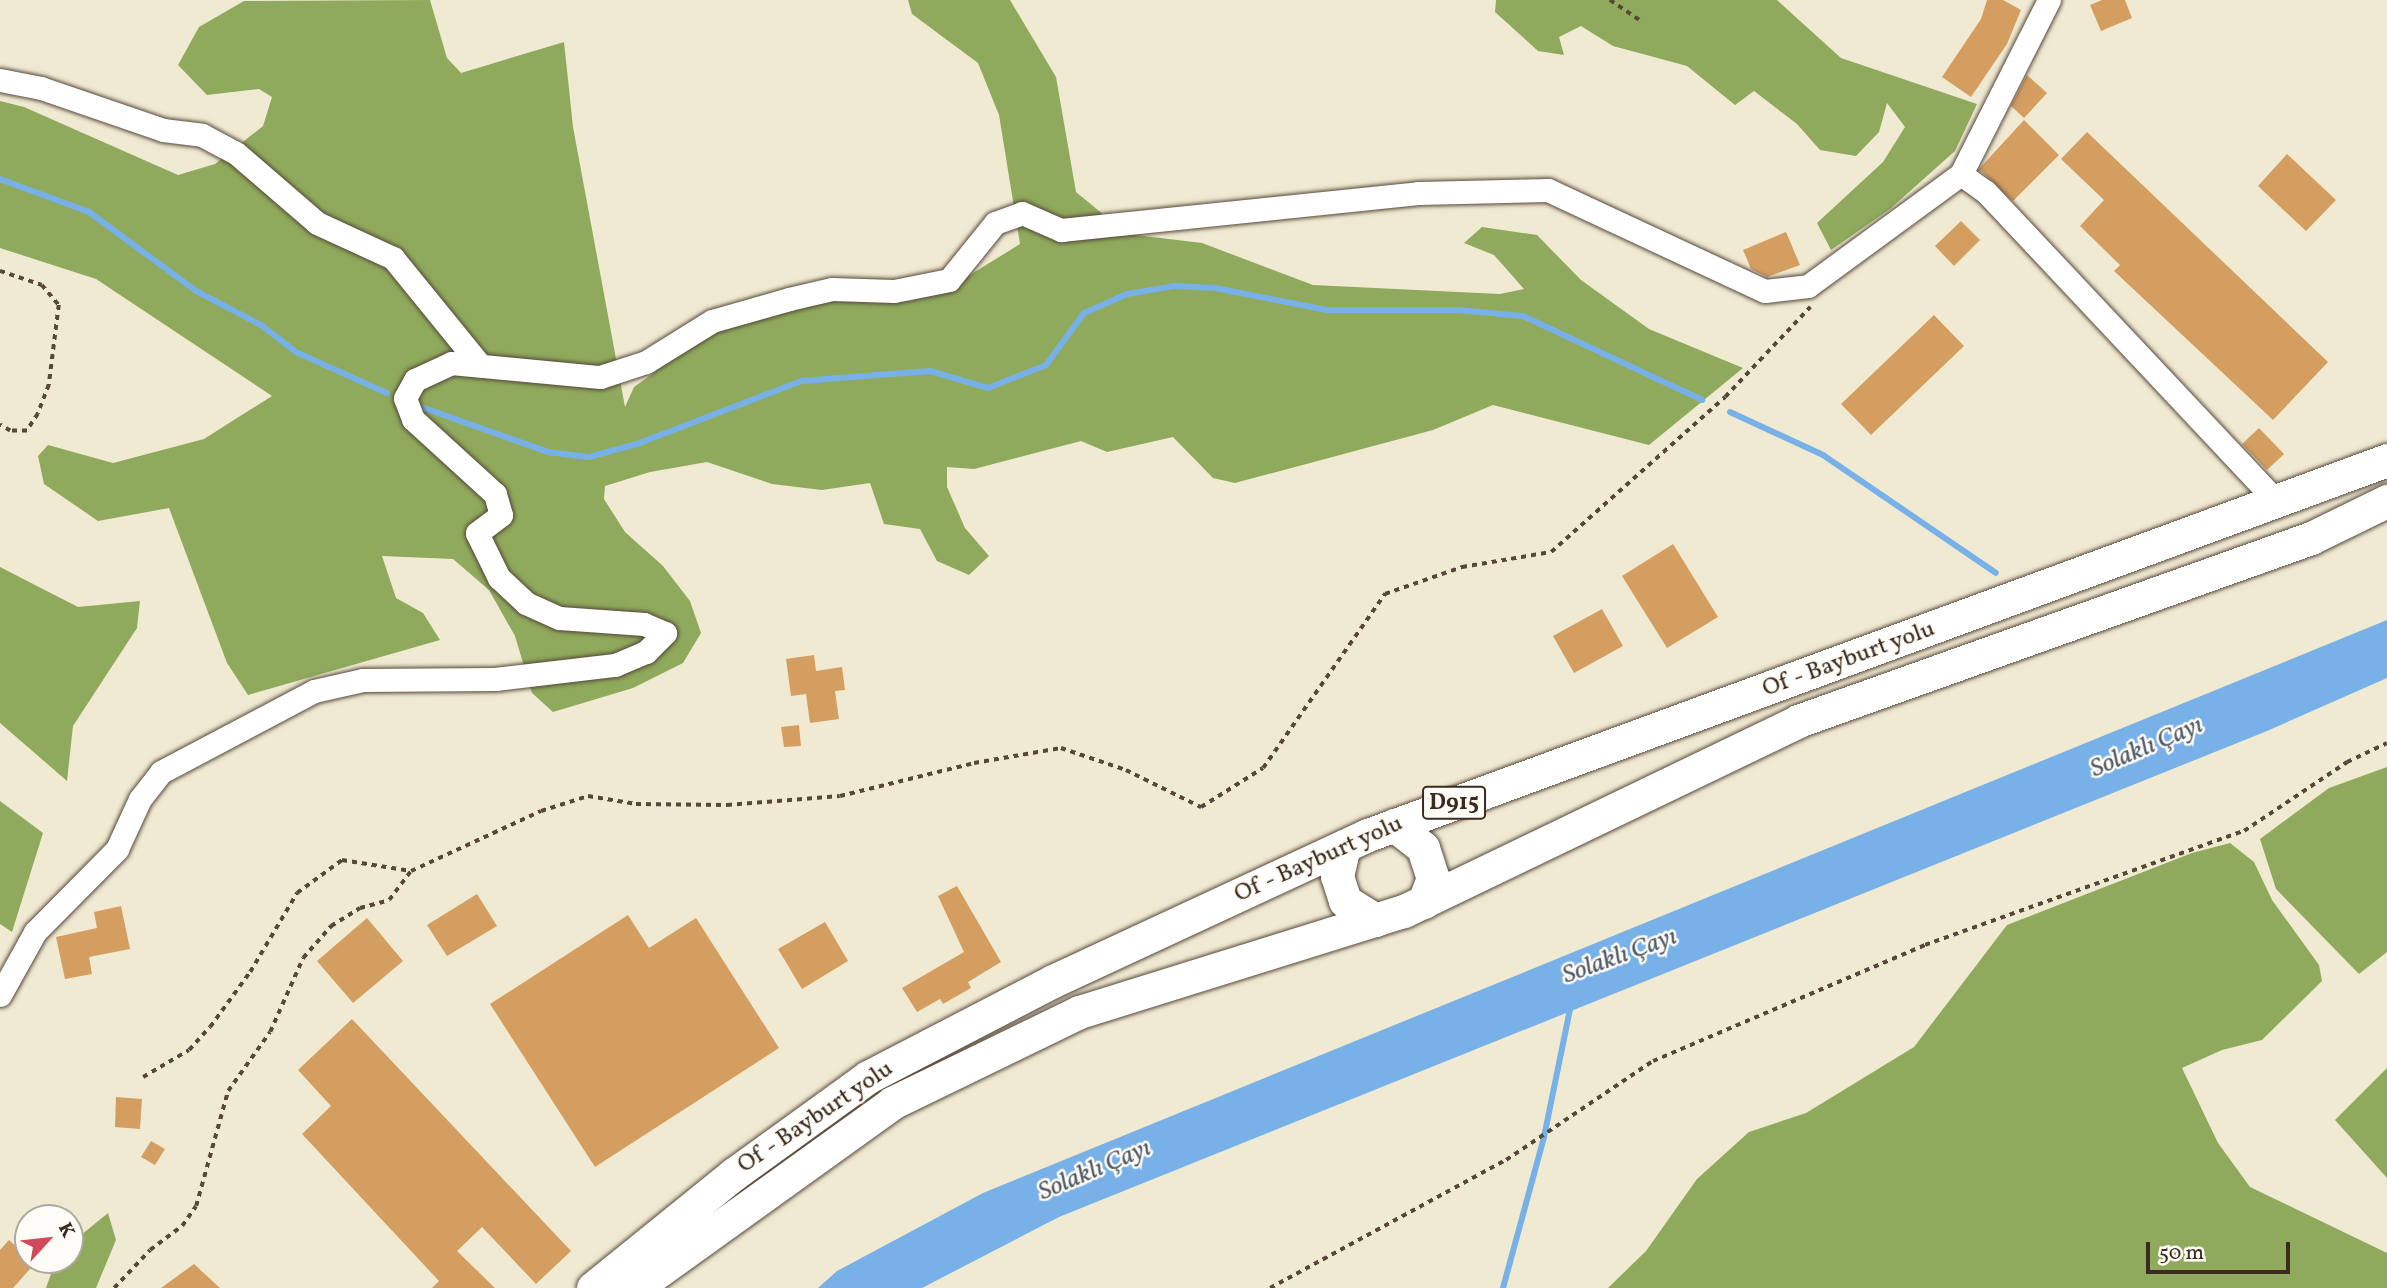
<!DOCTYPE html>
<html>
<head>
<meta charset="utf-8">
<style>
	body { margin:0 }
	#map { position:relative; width:2387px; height:1288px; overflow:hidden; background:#f1ead3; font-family:Vollkorn,serif }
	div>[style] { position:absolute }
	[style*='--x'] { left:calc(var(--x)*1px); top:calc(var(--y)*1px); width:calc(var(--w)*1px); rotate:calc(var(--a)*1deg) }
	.forest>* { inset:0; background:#8faa5c }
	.water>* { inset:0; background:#78b0e8 }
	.stream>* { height:6px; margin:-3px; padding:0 3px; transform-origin:3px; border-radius:3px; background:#78b0e8 }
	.building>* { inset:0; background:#d49e61 }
	.path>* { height:3.5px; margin-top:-1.75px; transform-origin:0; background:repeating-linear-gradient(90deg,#564739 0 5px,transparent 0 10px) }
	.roads { filter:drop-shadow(0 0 2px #564739) drop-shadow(0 0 2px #564739) }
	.minor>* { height:23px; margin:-11.5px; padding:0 11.5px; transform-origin:11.5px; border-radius:11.5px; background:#fff }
	.highway>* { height:33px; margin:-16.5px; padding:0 16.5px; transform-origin:16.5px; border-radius:16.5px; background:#fff }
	span { translate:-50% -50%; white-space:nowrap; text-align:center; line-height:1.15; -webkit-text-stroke:5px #fdfcf7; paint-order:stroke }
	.shield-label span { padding:2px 5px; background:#fdfcf7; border:2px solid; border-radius:5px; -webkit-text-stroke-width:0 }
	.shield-label { font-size:23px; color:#3b2a1e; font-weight:700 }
	.street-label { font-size:24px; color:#3b2a1e }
	.water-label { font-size:26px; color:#505965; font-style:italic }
	.north { position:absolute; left:14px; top:1204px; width:70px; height:70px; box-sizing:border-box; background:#fdfcf7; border:2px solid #afa8a0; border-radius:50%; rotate:63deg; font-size:19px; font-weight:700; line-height:28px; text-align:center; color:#3b2a1e }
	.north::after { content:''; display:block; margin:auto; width:24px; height:32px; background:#d1495b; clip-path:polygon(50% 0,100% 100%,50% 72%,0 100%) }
	.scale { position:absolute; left:2146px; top:1242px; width:144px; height:32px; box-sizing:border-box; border:4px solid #3b2a1e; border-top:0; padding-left:9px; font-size:21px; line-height:24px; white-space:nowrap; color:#3b2a1e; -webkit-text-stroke:5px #fdfcf7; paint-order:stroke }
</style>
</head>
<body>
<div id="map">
	<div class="forest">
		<div style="clip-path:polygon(430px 0,447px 58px,461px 73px,564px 42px,573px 127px,625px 407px,634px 387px,712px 331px,841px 297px,910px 301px,944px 291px,1020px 244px,999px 115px,978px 63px,912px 14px,908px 0,1010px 0,1056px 77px,1076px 192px,1127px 234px,1202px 243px,1313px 285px,1500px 294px,1524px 289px,1494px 255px,1464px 243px,1482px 227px,1537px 235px,1581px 280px,1649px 329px,1743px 368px,1649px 445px,1493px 405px,1433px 430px,1235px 483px,1213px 478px,1173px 437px,1107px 452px,1081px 441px,974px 469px,947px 467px,947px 487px,965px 528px,989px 556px,969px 575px,937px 561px,920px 529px,884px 524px,870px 483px,822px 490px,772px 484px,707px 462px,650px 472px,605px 486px,604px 499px,625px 532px,663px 566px,690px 601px,701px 633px,683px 663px,633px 688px,553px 712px,532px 693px,515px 636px,489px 590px,453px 559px,382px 556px,396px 598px,423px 613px,440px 640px,248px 695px,227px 663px,169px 508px,98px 521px,44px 484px,38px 456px,48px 445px,113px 463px,204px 439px,272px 396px,96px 279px,0 248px,0 101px,24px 107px,178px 175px,215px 164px,263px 126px,272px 97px,259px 89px,207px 95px,178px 65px,199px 27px,244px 1px)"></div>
		<div style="clip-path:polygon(1496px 0,1777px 0,1841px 58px,1977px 104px,1955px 151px,1890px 209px,1831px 250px,1817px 223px,1883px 162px,1905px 127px,1887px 103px,1879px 132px,1856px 156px,1820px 150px,1797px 124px,1754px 91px,1735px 105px,1687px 66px,1613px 46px,1581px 26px,1559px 37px,1564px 55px,1538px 51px,1495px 12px)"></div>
		<div style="clip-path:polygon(0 567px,78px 607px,140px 601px,137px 628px,73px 726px,67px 781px,0 723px)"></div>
		<div style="clip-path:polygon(2387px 767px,2387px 952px,2359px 974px,2276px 889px,2260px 839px,2329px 788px)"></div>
		<div style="clip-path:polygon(0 801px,43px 833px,12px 932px,0 924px)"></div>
		<div style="clip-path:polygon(2230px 843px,2254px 862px,2272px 900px,2319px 965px,2322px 981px,2262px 1040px,2222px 1050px,2182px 1068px,2218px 1143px,2250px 1187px,2387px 1253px,2387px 1288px,1608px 1288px,1646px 1251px,1697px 1179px,1749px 1132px,1806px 1113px,1914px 1047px,2007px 925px,2192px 853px)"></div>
		<div style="clip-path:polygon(2387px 1068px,2387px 1178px,2335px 1120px)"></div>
		<div style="clip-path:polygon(108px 1213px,116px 1240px,96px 1288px,46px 1288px,56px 1260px,70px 1260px,70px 1244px)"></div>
	</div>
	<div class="water">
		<div style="clip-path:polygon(2387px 620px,2387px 678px,2267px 731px,1059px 1217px,922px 1288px,818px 1288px,837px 1271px,983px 1193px)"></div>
	</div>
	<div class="stream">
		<div style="--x:0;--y:179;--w:95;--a:20.3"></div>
		<div style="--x:89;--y:212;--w:133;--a:36.4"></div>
		<div style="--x:196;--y:291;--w:73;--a:27.6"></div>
		<div style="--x:261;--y:325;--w:44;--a:37.6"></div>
		<div style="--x:296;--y:352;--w:100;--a:24.3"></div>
		<div style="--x:424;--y:408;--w:132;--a:19.5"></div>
		<div style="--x:548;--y:452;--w:41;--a:7"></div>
		<div style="--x:589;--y:457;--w:50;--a:-15.2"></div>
		<div style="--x:637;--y:444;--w:176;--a:-21"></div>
		<div style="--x:801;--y:381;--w:129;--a:-4.4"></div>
		<div style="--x:930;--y:371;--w:60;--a:16.3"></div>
		<div style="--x:988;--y:388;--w:62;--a:-21.6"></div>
		<div style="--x:1046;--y:365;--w:64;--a:-53.8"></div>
		<div style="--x:1084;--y:313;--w:47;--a:-23.8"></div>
		<div style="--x:1127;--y:294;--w:49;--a:-9.5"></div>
		<div style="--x:1175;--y:286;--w:40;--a:2.9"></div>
		<div style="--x:1215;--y:288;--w:114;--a:11.1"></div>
		<div style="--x:1327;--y:310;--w:131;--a:0"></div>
		<div style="--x:1458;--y:310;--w:65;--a:5.3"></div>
		<div style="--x:1523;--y:316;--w:198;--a:25.1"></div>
		<div style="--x:1730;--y:412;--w:102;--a:24.8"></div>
		<div style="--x:1823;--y:455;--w:209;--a:34.3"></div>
		<div style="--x:1503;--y:1288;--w:156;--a:-74.8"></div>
		<div style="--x:1544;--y:1137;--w:136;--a:-78.5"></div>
	</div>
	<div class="building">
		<div style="clip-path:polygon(1987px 0,2003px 0,2021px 10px,2007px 44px,1971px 97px,1942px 77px,1981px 19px)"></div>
		<div style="clip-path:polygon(2102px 0,2125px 0,2132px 18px,2101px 31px,2090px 5px)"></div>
		<div style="clip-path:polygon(2027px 75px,2047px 93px,2024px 118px,2011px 106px)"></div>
		<div style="clip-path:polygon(2024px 120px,2059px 155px,2013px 201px,1979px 169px)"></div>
		<div style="clip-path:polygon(2087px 132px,2328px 362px,2273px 420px,2114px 271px,2120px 265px,2080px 226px,2104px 200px,2061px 159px)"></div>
		<div style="clip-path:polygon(2287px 154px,2336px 200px,2306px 231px,2258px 186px)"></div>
		<div style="clip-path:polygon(1961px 221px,1980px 240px,1954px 266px,1935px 246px)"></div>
		<div style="clip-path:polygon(1786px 232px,1800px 265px,1767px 277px,1751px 269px,1743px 250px)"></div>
		<div style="clip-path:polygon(1934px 315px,1964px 346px,1871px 435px,1841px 404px)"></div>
		<div style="clip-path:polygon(2259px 428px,2284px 454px,2267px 470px,2242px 444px)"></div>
		<div style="clip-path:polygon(1673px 544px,1718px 617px,1667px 648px,1622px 576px)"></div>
		<div style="clip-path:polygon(1602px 609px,1623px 646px,1574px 673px,1553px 636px)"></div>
		<div style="clip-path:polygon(814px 655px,816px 671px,842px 667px,845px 690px,835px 691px,839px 719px,810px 723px,806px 694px,791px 696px,786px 659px)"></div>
		<div style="clip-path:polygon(799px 725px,801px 746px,784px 747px,781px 727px)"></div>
		<div style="clip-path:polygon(957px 886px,1001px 962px,968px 982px,971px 988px,943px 1004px,940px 999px,917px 1012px,902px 988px,964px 952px,938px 896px)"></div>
		<div style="clip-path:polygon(477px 894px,497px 926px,447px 956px,427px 925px)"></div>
		<div style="clip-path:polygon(121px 906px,130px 949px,89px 957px,92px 974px,65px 979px,56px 937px,97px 928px,94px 912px)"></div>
		<div style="clip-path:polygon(628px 915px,649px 948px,696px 918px,779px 1048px,595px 1167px,490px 1004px)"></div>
		<div style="clip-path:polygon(367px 918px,403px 961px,353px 1003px,317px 961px)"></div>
		<div style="clip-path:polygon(825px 922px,848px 961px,802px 989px,778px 949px)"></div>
		<div style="clip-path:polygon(352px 1019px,571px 1251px,536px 1284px,482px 1227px,457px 1251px,495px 1288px,432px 1288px,439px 1281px,302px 1134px,331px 1106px,298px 1070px)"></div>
		<div style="clip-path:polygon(116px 1097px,142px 1099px,140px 1129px,115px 1127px)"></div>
		<div style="clip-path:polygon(151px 1141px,165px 1149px,155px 1165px,141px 1157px)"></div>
		<div style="clip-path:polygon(9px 1240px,41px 1269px,30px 1269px,13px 1288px,0 1288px,0 1250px)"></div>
		<div style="clip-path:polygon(194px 1264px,220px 1288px,161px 1288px)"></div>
	</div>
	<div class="path">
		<div style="--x:1610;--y:0;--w:40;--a:34"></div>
		<div style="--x:0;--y:271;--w:44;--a:18.4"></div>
		<div style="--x:42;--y:285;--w:26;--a:50"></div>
		<div style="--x:59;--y:305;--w:81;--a:97.1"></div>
		<div style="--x:49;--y:385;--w:31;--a:111"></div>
		<div style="--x:38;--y:414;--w:20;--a:123"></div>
		<div style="--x:27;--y:431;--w:17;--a:180"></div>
		<div style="--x:10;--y:431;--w:12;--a:-149"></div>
		<div style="--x:143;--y:1077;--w:53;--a:-30.4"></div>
		<div style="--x:189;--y:1050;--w:31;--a:-48"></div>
		<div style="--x:210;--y:1027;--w:68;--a:-54"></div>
		<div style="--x:250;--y:972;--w:92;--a:-59.3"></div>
		<div style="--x:297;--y:893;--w:56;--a:-36.3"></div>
		<div style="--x:342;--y:860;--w:70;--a:9.1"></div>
		<div style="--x:411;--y:871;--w:143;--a:-24.8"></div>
		<div style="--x:541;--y:811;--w:49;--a:-17.7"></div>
		<div style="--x:588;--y:796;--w:49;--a:9.5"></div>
		<div style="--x:636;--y:804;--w:91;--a:0.6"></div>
		<div style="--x:727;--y:805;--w:113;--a:-4.6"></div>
		<div style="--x:840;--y:796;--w:138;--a:-13.8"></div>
		<div style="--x:974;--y:763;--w:88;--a:-9.8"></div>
		<div style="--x:1061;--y:748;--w:69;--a:18.7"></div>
		<div style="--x:1126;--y:770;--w:84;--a:26.3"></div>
		<div style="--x:1201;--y:807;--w:73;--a:-32.2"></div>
		<div style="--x:1263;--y:768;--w:213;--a:-55"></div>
		<div style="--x:1385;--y:594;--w:82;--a:-19.3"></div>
		<div style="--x:1462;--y:567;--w:90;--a:-9.6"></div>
		<div style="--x:1551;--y:552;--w:233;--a:-41.7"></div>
		<div style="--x:1725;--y:397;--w:124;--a:-46.6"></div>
		<div style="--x:114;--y:1288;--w:52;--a:-46.5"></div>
		<div style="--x:150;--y:1250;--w:40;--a:-37"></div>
		<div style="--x:182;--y:1226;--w:24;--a:-55"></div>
		<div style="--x:196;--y:1206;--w:119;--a:-74.5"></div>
		<div style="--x:228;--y:1091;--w:72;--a:-54.6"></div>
		<div style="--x:270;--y:1032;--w:81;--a:-66"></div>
		<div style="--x:303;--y:958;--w:43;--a:-48.8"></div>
		<div style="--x:331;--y:926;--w:34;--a:-32"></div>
		<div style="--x:360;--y:908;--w:30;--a:-15"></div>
		<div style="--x:389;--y:900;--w:36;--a:-53"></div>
		<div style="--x:1270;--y:1288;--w:268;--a:-28.5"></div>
		<div style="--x:1506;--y:1160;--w:177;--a:-34"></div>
		<div style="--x:1653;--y:1061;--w:296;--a:-23.1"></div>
		<div style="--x:1925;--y:945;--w:339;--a:-19.7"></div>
		<div style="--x:2244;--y:831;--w:124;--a:-33.8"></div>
		<div style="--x:2347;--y:762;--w:44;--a:-25.4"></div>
	</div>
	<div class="roads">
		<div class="minor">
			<div style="--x:0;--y:80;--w:42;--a:11"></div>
			<div style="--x:41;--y:88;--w:129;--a:19"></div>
			<div style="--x:163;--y:130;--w:39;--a:7"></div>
			<div style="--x:202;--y:135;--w:38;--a:28"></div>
			<div style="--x:236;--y:153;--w:107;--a:40.8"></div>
			<div style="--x:317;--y:223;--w:84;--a:24.7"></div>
			<div style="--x:393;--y:258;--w:138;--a:50.9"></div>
			<div style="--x:1961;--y:174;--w:195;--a:-63.2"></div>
			<div style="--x:0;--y:995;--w:72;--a:-60.9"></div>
			<div style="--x:35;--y:932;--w:117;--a:-45.3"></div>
			<div style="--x:117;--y:849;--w:55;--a:-65.3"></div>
			<div style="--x:140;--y:799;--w:34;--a:-52"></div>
			<div style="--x:161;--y:772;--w:173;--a:-27.9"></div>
			<div style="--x:314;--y:691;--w:50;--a:-12.7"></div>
			<div style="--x:363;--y:680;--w:132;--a:-0.4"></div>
			<div style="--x:495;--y:679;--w:121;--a:-6.7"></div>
			<div style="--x:615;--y:665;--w:34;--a:-23"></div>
			<div style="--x:646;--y:652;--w:27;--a:-45"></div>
			<div style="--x:665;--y:633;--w:23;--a:-157"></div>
			<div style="--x:644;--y:624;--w:85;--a:-176"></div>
			<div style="--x:559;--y:618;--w:36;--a:-156"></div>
			<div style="--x:526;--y:603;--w:37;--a:-137"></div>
			<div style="--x:499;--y:578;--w:50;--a:-116.1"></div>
			<div style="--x:477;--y:533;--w:30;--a:-37"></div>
			<div style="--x:501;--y:515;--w:22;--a:-106"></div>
			<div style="--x:495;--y:494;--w:111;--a:-137.6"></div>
			<div style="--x:413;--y:419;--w:22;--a:-111"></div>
			<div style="--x:405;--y:398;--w:21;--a:-61"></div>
			<div style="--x:415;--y:380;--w:40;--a:-25"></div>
			<div style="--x:451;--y:363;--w:150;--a:5.4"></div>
			<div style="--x:600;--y:377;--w:48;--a:-18.1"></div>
			<div style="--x:646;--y:362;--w:78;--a:-31.8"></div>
			<div style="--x:712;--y:321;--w:80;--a:-15.9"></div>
			<div style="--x:789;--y:299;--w:44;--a:-13.1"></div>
			<div style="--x:832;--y:289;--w:62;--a:1.8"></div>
			<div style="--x:894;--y:291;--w:56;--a:-11.3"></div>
			<div style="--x:949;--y:280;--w:73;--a:-51.1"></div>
			<div style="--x:995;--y:223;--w:29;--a:-20"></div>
			<div style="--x:1022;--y:213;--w:43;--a:23.6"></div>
			<div style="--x:1061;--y:230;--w:359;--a:-5.9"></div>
			<div style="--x:1418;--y:193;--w:130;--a:-1.3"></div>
			<div style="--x:1548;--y:190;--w:239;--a:25"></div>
			<div style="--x:1765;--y:291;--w:43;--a:-6.6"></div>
			<div style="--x:1808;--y:286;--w:190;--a:-36.2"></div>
			<div style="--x:1961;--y:174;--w:31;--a:36"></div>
			<div style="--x:1986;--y:192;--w:427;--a:46.8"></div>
		</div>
		<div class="highway">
			<div style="--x:1394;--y:825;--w:37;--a:38"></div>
			<div style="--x:1423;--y:848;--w:32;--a:72"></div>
			<div style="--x:1433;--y:878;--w:26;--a:111"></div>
			<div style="--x:1344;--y:846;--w:31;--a:103"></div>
			<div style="--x:1337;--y:876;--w:26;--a:72"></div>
			<div style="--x:1345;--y:901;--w:36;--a:32"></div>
			<div style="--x:593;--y:1288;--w:181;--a:-39"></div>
			<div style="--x:734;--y:1174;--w:165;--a:-35.9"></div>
			<div style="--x:868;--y:1077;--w:208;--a:-27.4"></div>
			<div style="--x:1053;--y:981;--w:347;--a:-24.9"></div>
			<div style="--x:1368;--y:835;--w:1086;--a:-20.2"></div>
			<div style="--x:635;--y:1288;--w:317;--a:-35.7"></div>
			<div style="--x:892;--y:1103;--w:208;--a:-25.9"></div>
			<div style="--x:1079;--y:1012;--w:340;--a:-17.3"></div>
			<div style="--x:1404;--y:911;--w:437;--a:-25.7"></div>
			<div style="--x:1798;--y:721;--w:545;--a:-19.63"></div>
			<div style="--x:2311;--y:538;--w:85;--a:-26"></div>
		</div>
	</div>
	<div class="shield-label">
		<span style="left:1454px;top:803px">D915</span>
	</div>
	<div class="street-label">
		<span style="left:1849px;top:660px;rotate:-20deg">Of - Bayburt yolu</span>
		<span style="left:1319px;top:860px;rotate:-24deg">Of - Bayburt yolu</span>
		<span style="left:816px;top:1118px;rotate:-34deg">Of - Bayburt yolu</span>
	</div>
	<div class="water-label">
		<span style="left:2147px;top:748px;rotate:-23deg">Solaklı Çayı</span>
		<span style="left:1620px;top:957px;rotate:-20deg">Solaklı Çayı</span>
		<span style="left:1095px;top:1171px;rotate:-23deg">Solaklı Çayı</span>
	</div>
	<div class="north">K</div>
	<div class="scale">50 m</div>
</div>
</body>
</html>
